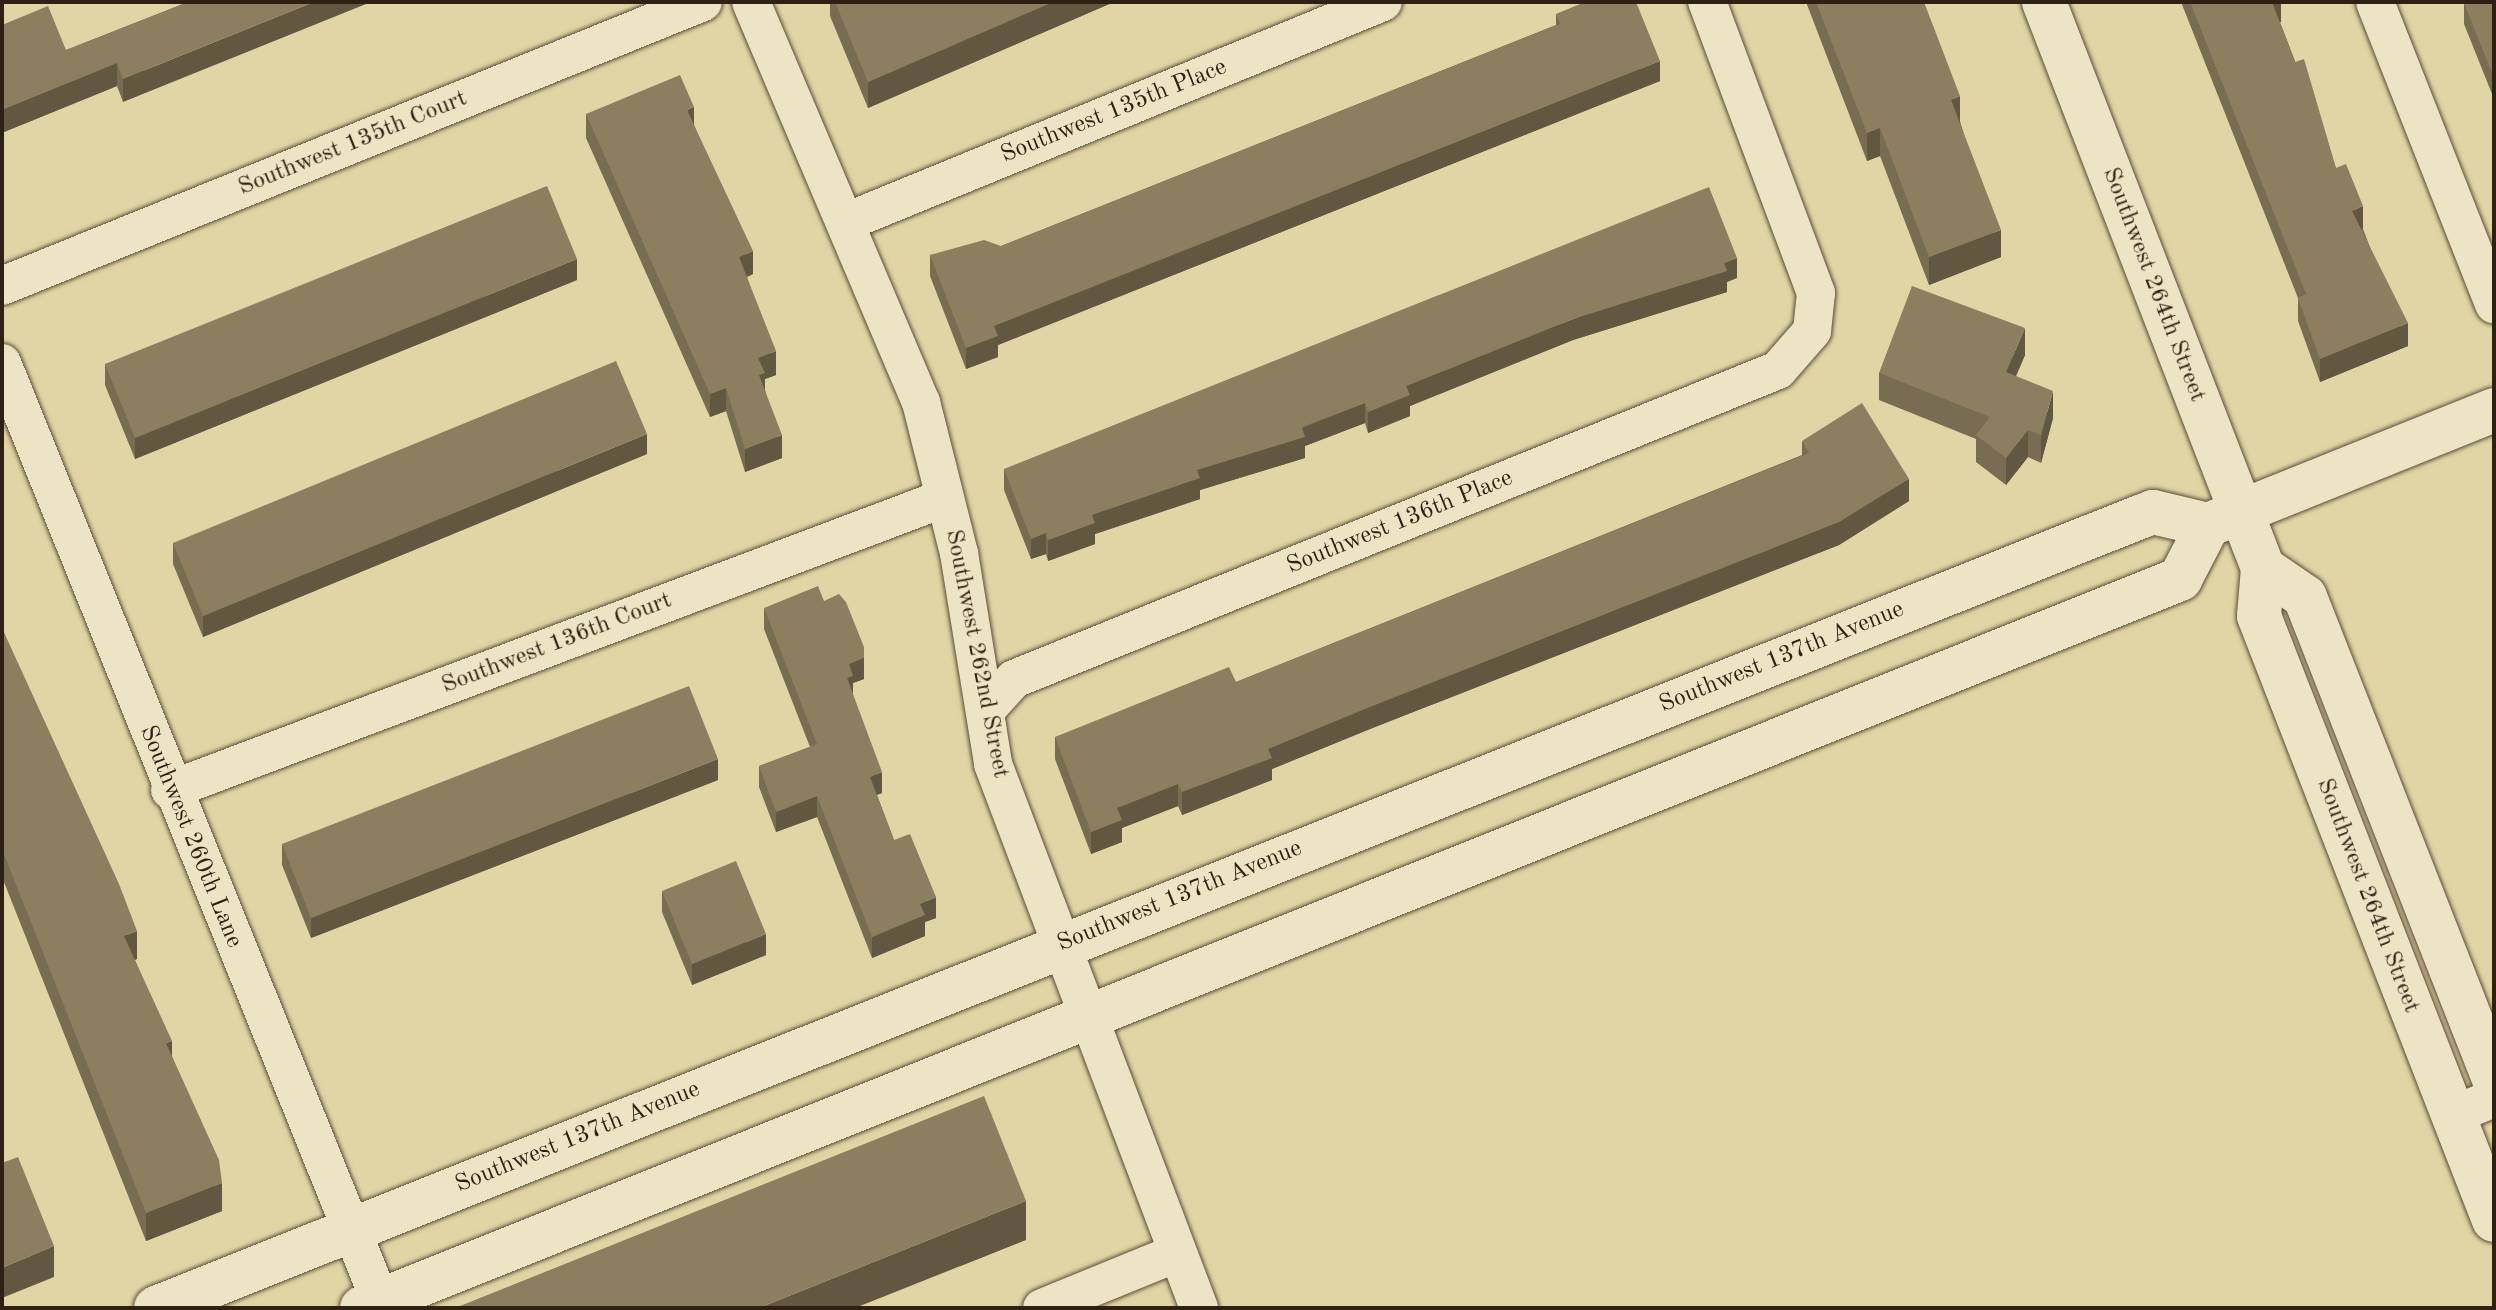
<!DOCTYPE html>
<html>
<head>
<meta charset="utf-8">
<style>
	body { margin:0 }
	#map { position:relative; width:2496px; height:1310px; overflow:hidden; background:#e2d5a5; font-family:"Old Standard TT",serif }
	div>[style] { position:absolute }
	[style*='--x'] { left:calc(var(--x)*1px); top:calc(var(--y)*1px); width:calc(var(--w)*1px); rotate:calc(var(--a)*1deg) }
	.roads { filter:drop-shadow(0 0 2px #5b4d38) drop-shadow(0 0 2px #5b4d38) }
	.street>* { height:38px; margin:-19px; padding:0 19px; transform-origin:19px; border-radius:19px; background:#ece4c4 }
	.secondary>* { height:44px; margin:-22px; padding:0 22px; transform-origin:22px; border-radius:22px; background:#ece4c4 }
	.wall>* { inset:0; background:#786c52 }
	.shaded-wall>* { inset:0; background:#625842 }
	.building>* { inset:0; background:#8c7e5f }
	span { translate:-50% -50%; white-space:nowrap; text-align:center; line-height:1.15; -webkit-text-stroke:8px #ece4c4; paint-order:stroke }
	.street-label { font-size:24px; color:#2e2013 }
	.frame { position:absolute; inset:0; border:4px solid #2e2013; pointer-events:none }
</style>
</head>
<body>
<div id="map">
	<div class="roads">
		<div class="street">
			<div style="--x:751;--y:2;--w:435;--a:67"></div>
			<div style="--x:921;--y:402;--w:156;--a:75.9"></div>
			<div style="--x:959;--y:553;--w:214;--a:80.8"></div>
			<div style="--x:993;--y:764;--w:582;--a:69.26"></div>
			<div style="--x:2375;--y:2;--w:325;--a:68.5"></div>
			<div style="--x:846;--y:222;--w:580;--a:-22.28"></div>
			<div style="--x:2;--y:286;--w:756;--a:-22.05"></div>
			<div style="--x:2;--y:363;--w:1019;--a:68.04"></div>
			<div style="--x:985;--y:711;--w:43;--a:-47.8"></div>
			<div style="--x:1014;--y:679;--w:824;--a:-22.02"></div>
			<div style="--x:1778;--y:370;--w:52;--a:-48.9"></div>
			<div style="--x:1812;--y:331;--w:38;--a:-84"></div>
			<div style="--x:1816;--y:293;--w:311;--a:-110.5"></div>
			<div style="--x:170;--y:790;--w:828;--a:-20.65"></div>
			<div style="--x:2453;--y:1115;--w:44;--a:-22.5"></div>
			<div style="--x:1042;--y:1308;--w:146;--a:-22.2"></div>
		</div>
		<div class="secondary">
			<div style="--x:2044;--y:2;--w:607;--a:68.85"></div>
			<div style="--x:2263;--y:568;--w:48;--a:94.8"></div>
			<div style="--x:2259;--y:616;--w:648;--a:68.74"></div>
			<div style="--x:2263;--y:568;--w:51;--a:34.6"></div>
			<div style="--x:2305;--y:597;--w:518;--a:68.59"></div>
			<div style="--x:156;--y:1308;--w:2136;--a:-21.74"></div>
			<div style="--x:2140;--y:517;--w:14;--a:-21"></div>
			<div style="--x:2153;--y:512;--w:57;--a:13.3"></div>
			<div style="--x:2208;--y:525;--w:308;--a:-21.9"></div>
			<div style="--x:362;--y:1308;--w:1959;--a:-21.85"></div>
			<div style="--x:2180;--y:579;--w:61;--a:-62.6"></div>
		</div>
	</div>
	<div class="wall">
		<div style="clip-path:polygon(188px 2px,123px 102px,117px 86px,4px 132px,2px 127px,2px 25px,66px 50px)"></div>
		<div style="clip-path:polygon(830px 2px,1114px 2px,868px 108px,830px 16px)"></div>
		<div style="clip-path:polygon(1806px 2px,1924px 2px,2001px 257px,1929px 285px,1880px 156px,1867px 161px)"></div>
		<div style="clip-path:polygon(2181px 2px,2281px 2px,2281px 22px,2280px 22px,2336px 168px,2363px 229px,2408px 346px,2320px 382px,2298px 321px,2298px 298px)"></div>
		<div style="clip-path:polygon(2494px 2px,2494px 99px,2464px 24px,2464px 3px)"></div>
		<div style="clip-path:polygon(1556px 14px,1660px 81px,998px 345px,998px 357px,966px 369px,930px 276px,930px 255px,1001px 246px,1556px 25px)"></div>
		<div style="clip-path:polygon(586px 114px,694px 125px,753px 274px,747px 277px,776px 375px,765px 379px,765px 390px,782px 458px,745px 472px,726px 411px,710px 417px,586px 138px)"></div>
		<div style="clip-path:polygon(1737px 278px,1727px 282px,1727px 292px,1573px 340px,1410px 406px,1410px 416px,1368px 433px,1365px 423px,1305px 446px,1305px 458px,1200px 490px,1200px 499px,1095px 534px,1095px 544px,1048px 561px,1046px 554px,1031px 559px,1004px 490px,1004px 469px)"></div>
		<div style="clip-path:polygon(577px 280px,135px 459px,105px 385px,105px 364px)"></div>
		<div style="clip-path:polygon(2025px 355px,2016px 376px,2053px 418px,2041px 463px,2028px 457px,2006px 485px,1976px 462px,1976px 439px,1879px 400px,1879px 373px)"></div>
		<div style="clip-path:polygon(1802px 441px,1909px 501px,1839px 545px,1370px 729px,1272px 769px,1272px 780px,1182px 815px,1178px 806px,1122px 828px,1122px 842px,1091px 854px,1055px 759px,1055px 737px,1236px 682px,1802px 455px)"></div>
		<div style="clip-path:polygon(647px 454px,203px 637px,173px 564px,173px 543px)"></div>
		<div style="clip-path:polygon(764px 608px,864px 679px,853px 683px,853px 695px,882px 793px,877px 795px,894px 840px,936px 918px,925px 922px,925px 936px,872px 958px,817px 817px,776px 832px,759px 787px,759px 766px,810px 747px,764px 629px)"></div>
		<div style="clip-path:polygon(2px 628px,137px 959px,135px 960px,172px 1056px,222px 1211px,146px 1241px,2px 877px)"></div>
		<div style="clip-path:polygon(718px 780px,311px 938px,282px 865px,282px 844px)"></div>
		<div style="clip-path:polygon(662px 891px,766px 955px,692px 985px,662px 912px)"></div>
	</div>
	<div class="shaded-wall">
		<div style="clip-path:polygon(314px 2px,371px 2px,123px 102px,123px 79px)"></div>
		<div style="clip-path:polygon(1053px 2px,1114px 2px,868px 108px,868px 82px)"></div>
		<div style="clip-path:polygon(2272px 2px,2281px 2px,2281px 22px,2272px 25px)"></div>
		<div style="clip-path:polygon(1660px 61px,1660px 81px,998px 345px,998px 357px,966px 369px,966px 348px,994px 326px)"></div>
		<div style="clip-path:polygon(117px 63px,117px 86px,4px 132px,4px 109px)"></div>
		<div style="clip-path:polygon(1960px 96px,1960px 124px,1951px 100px)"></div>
		<div style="clip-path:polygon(694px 107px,694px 131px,687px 110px)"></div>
		<div style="clip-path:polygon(1880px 128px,1880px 156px,1867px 161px,1867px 133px)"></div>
		<div style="clip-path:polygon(2363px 206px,2363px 229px,2352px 234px,2352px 211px)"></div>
		<div style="clip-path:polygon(2001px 230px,2001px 257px,1929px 285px,1929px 257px)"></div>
		<div style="clip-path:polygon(753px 251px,753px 274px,739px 280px,739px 257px)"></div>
		<div style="clip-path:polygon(1737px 258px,1737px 278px,1727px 282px,1727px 292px,1573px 340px,1410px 406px,1410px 416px,1368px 433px,1368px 412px,1406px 386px,1573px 319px)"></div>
		<div style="clip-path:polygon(577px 259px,577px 280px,135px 459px,135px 438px)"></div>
		<div style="clip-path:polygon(2408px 323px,2408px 346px,2320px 382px,2320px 359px)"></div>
		<div style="clip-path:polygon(2025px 328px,2025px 355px,2006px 399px,2006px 372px)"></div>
		<div style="clip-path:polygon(776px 351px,776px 375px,765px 379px,765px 397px,759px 399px,758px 358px)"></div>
		<div style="clip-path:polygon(726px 388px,726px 411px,710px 417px,710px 394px)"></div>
		<div style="clip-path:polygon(2053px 391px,2053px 418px,2041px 463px,2041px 435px)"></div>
		<div style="clip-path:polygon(1365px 403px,1365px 423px,1305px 446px,1305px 458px,1200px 490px,1200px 499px,1095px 534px,1095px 544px,1048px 561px,1048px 540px,1092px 515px,1197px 470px)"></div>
		<div style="clip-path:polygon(2028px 430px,2028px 457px,2006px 485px,2006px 458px)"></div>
		<div style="clip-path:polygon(647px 434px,647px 454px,203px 637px,203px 616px)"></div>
		<div style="clip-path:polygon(782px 435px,782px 458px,745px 472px,745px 449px)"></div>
		<div style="clip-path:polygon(1909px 479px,1909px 501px,1839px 545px,1370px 729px,1272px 769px,1272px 780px,1182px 815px,1182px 792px,1268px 749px)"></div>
		<div style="clip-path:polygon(1046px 533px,1046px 554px,1031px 559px,1031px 539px)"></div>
		<div style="clip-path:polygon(864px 647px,864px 679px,853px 683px,853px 697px,847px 678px,849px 664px)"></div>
		<div style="clip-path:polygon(718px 759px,718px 780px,311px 938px,311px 918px)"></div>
		<div style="clip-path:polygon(882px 772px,882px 793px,870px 797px,870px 777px)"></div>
		<div style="clip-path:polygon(1178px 784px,1178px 806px,1122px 828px,1122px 842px,1091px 854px,1091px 832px,1117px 808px)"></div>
		<div style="clip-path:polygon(817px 796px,817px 817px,776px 832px,776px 812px)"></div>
		<div style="clip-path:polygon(936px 897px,936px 918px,925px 922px,925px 936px,872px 958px,872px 937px,920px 904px)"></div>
		<div style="clip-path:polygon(137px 931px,137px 959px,124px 964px,124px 936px)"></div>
		<div style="clip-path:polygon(766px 934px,766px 955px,692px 985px,692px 964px)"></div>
		<div style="clip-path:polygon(172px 1041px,172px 1069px,166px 1043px)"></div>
		<div style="clip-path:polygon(222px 1183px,222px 1211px,146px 1241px,146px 1213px)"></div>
		<div style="clip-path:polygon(1026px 1201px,1026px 1240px,855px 1308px,759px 1308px)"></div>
		<div style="clip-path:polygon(54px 1246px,54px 1277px,2px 1298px,2px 1268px)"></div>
	</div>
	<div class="building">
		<div style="clip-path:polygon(188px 2px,314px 2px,123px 79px,117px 63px,4px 109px,2px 104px,2px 25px,48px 6px,66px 50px)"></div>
		<div style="clip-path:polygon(835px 2px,1053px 2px,868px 82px)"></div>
		<div style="clip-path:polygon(1585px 2px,1636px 2px,1660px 61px,994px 326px,998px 336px,966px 348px,930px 255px,984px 240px,1001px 246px,1560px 24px,1556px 14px)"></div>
		<div style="clip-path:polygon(1816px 2px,1924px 2px,1960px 96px,1951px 100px,2001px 230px,1929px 257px,1880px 128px,1867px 133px)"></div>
		<div style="clip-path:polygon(2190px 2px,2273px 2px,2272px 2px,2295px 62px,2304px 59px,2336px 168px,2346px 164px,2363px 206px,2352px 211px,2408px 323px,2320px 359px,2298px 298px,2306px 294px)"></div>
		<div style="clip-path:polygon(2467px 2px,2494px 2px,2494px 78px,2464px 3px)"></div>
		<div style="clip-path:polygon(680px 75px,694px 107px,687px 110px,753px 251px,739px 257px,776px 351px,758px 358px,765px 373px,759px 375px,782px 435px,745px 449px,726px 388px,710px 394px,586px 114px)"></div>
		<div style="clip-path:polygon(547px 186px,577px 259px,135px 438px,105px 364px)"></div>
		<div style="clip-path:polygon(1709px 187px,1737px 258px,1724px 263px,1727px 271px,1573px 319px,1406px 386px,1410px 395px,1368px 412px,1365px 403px,1302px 427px,1305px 437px,1197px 470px,1200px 478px,1092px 515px,1095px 523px,1048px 540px,1046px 533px,1031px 539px,1004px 469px)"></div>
		<div style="clip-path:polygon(1912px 286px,2025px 328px,2006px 372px,2053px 391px,2041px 435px,2028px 430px,2006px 458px,1976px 435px,1990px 417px,1879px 373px)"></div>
		<div style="clip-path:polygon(616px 361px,647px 434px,203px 616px,173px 543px)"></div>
		<div style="clip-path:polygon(1862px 403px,1909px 479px,1839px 522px,1370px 707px,1268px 749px,1272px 758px,1182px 792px,1178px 784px,1117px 808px,1122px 820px,1091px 832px,1055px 737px,1229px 667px,1236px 682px,1809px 453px,1802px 441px)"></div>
		<div style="clip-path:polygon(818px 586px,824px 601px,839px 594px,846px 602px,864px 647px,864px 658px,849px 664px,853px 676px,847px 678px,882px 772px,870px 777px,894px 840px,910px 834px,936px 897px,920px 904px,925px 915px,872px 937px,817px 796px,776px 812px,759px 766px,817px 744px,764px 608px)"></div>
		<div style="clip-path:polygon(2px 628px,119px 884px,137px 931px,124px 936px,172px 1041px,166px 1043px,219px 1160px,222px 1183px,146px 1213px,2px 849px)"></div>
		<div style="clip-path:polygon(689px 686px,718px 759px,311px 918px,282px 844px)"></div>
		<div style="clip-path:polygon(736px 861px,766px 934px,692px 964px,662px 891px)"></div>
		<div style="clip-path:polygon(984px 1096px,1026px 1201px,759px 1308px,461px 1308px,460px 1306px)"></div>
		<div style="clip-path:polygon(18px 1157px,54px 1246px,2px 1268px,2px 1163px)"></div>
	</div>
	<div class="street-label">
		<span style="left:1114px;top:112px;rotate:-22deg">Southwest 135th Place</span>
		<span style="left:353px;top:144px;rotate:-22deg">Southwest 135th Court</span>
		<span style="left:2153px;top:285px;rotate:69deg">Southwest 264th Street</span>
		<span style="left:1400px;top:523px;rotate:-22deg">Southwest 136th Place</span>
		<span style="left:557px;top:644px;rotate:-21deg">Southwest 136th Court</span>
		<span style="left:976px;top:654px;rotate:79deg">Southwest 262nd Street</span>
		<span style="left:1782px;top:658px;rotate:-22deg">Southwest 137th Avenue</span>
		<span style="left:190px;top:837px;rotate:68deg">Southwest 260th Lane</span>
		<span style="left:2367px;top:896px;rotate:69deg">Southwest 264th Street</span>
		<span style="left:1180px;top:897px;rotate:-22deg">Southwest 137th Avenue</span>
		<span style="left:578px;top:1138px;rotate:-22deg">Southwest 137th Avenue</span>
	</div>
	<div class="frame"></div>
</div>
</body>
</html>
